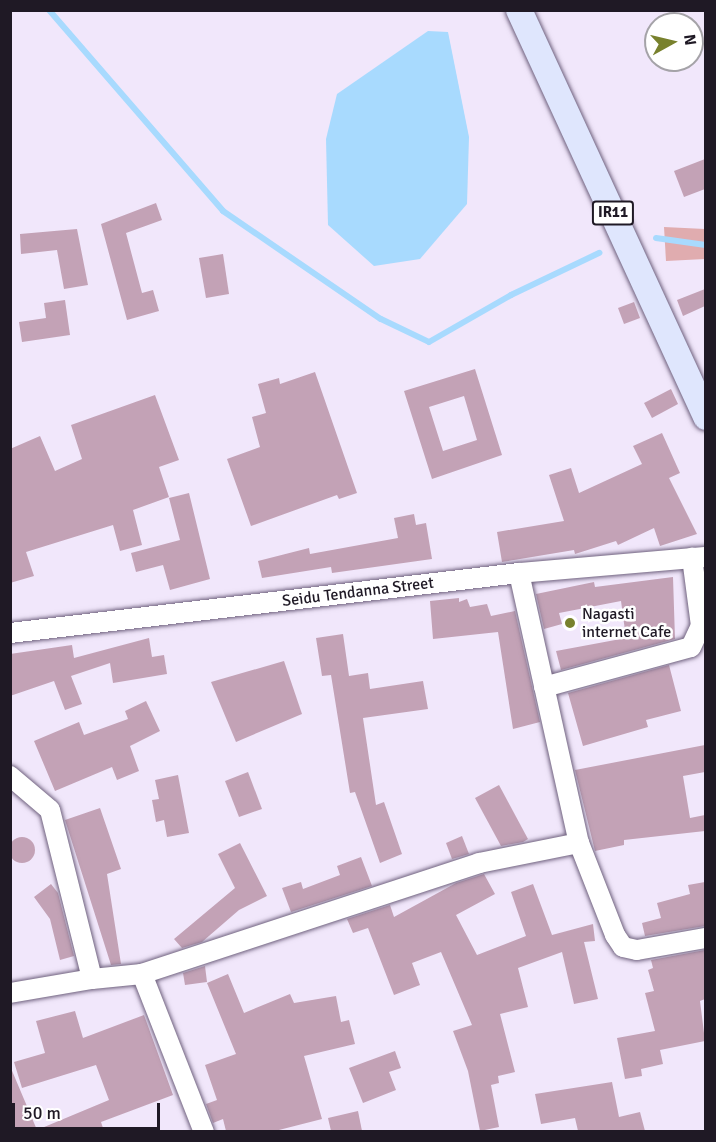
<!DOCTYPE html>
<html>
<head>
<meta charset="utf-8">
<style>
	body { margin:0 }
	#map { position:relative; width:716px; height:1142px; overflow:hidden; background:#f1e7fb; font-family:Signika,sans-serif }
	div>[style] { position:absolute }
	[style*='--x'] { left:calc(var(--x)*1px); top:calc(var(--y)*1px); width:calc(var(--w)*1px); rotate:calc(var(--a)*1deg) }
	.green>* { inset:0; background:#e0acaf }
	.water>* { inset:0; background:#a8dafe }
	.stream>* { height:6px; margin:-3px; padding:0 3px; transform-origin:3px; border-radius:3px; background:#a8dafe }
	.building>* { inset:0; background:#c3a2b6 }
	.round { border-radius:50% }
	.roads { filter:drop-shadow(0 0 2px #6f617e) drop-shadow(0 0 2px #6f617e) }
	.minor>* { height:20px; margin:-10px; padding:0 10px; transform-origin:10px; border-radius:10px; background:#fff }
	.major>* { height:26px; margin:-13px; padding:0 13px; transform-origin:13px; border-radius:13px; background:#dfe6fd }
	.dots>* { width:16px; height:16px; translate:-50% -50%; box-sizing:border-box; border:3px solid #fff; border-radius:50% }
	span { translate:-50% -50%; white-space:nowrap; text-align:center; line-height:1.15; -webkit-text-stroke:5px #fff; paint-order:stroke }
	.shield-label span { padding:2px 4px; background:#fff; border:2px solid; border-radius:4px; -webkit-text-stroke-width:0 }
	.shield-label { font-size:15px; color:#1f1925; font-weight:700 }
	.street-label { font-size:16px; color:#1f1925 }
	.poi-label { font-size:16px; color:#1f1925 }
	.left { translate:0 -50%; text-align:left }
	.frame { position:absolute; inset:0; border:12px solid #1f1925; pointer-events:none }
	.north { position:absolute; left:644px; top:12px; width:60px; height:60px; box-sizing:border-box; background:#fff; border:2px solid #a5a3a8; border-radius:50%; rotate:82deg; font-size:16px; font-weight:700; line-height:24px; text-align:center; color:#1f1925 }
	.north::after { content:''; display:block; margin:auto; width:21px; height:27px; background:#78812d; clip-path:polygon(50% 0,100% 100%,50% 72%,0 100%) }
	.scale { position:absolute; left:12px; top:1103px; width:148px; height:27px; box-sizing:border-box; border:3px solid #1f1925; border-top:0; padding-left:8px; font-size:18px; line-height:21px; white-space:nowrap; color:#1f1925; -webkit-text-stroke:4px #fff; paint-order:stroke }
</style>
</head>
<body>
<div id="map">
	<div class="green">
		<div style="clip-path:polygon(664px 227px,705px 229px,705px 259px,666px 261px)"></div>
	</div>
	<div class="water">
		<div style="clip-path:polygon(428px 31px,448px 32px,469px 137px,467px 204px,420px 259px,374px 266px,328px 225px,326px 139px,337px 94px)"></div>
	</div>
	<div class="stream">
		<div style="--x:49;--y:10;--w:266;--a:49.1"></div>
		<div style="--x:223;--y:211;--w:191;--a:34.4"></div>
		<div style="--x:381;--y:319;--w:53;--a:25.6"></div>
		<div style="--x:429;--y:342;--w:95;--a:-29.8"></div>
		<div style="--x:511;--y:295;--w:98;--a:-25.5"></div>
		<div style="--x:656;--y:238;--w:50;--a:8"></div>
	</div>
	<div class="building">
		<div style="clip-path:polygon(705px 159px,705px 189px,684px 197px,674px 171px)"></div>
		<div style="clip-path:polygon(156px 203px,162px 220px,126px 233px,142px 293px,153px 290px,159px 311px,127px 320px,101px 224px)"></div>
		<div style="clip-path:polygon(77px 229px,88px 285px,64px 289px,57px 250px,21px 254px,20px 234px)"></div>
		<div style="clip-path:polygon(223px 254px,229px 294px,206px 298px,199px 258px)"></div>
		<div style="clip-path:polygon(705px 289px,705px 306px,683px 316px,677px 300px)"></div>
		<div style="clip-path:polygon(65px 300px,70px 335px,22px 342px,19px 322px,46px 318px,44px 303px)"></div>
		<div style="clip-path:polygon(634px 302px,640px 318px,624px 324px,618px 308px)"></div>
		<div style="clip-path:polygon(evenodd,475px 369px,502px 455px,432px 479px,404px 391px,475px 369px,464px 396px,477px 440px,443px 451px,429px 407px,464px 396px)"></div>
		<div style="clip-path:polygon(315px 372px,357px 493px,339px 499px,337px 495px,251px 526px,227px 459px,260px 447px,252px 417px,266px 413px,258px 384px,279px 378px,280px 384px)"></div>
		<div style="clip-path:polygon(671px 389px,678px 404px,652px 418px,644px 403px)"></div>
		<div style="clip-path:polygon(155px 395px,179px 460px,159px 467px,169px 497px,133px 510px,142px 545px,120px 551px,113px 525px,26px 552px,34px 576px,10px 583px,10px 449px,40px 436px,55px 471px,82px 459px,71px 425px)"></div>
		<div style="clip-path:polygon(662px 433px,680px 473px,669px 478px,697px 534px,660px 546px,654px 528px,618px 545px,616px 541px,575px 554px,574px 550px,502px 562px,497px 532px,564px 521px,549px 475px,571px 468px,579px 493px,642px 464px,633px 446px)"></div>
		<div style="clip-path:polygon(189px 493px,210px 579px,170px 590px,163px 565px,136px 572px,131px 553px,180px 540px,169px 498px)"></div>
		<div style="clip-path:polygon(414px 514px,416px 525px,426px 523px,432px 559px,332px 573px,331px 567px,262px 578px,258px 561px,309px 548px,310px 554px,398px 538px,394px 518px)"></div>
		<div style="clip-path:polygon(673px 577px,675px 639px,561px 670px,556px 651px,626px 638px,621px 601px,559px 613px,562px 624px,544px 629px,536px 594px,594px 582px,595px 587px)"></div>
		<div style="clip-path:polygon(459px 598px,459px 602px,467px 599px,470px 607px,487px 604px,491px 616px,515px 611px,540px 722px,513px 729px,498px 632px,433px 639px,430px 601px)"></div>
		<div style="clip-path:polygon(343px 634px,349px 676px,368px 673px,370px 689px,423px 681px,428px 709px,363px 718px,376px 805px,384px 802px,402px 854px,380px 863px,355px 792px,350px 793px,331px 675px,322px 676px,316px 638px)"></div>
		<div style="clip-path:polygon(149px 638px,152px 657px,164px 655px,167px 674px,113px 683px,110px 663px,71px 676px,82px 704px,65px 710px,54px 681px,10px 696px,10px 654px,72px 645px,74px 658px)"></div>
		<div style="clip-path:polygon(284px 661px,302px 714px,236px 742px,211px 682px)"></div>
		<div style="clip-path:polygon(669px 665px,681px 711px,646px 720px,648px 727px,583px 746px,568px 693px)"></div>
		<div style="clip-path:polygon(146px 701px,160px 731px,130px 746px,139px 771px,117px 780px,112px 767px,55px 791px,34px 741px,79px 722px,84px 735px,128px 719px,125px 711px)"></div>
		<div style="clip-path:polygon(705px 745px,705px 772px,683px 776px,690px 818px,705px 815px,705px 831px,624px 840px,624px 845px,595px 851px,575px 770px)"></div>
		<div style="clip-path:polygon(248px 772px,262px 809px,239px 817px,225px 781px)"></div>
		<div style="clip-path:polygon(178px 775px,189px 833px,167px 837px,164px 820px,156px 822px,152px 800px,159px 799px,155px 780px)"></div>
		<div style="clip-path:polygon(499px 785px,528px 839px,523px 842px,501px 846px,475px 798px)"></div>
		<div style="clip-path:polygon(100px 808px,121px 869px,107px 874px,121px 964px,111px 965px,65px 820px)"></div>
		<div style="clip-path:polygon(462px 836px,469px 854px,452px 859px,446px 843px)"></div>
		<div class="round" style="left:9px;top:837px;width:26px;height:26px"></div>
		<div style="clip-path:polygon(240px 843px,267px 896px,239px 910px,202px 942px,182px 948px,174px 939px,235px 888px,218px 854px)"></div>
		<div style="clip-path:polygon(361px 857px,372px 886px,291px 912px,282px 888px,301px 882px,303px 889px,340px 875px,337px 866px)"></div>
		<div style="clip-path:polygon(484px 874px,495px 894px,456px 915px,477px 955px,526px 936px,511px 892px,533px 884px,552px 935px,593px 924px,595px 941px,584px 942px,598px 999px,574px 1004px,562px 952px,518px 968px,528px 1007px,500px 1014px,515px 1072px,498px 1076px,499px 1083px,491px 1085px,499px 1127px,480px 1131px,468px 1071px,453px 1031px,472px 1025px,441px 952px,412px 963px,420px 985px,394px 995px,368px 928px,353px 933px,347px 919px,390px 905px,394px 917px,456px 883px)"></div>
		<div style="clip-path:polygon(705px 882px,705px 926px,645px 936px,642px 923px,661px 918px,657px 903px,690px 894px,688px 885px)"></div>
		<div style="clip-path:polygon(51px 884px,58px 893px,74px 956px,60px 960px,50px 919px,34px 897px)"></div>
		<div style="clip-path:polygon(705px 950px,705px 999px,700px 1001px,705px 1041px,660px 1050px,663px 1064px,641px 1069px,642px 1076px,625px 1079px,617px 1038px,655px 1031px,645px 993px,654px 991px,648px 970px,653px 968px,651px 960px)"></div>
		<div style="clip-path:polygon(205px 966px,207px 982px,185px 985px,183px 973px)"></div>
		<div style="clip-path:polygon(228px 974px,244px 1013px,290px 994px,294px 1003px,336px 996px,341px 1022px,349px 1020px,355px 1044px,304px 1056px,322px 1119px,275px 1131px,226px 1131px,223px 1119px,213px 1123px,206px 1104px,217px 1100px,205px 1065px,236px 1054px,207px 983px)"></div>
		<div style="clip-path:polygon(75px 1011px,83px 1038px,144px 1015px,173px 1095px,101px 1122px,103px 1128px,93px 1131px,10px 1131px,10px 1066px,37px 1130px,109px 1100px,96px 1065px,22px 1088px,14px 1062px,45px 1053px,36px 1021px)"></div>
		<div style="clip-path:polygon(395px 1051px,401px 1068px,389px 1072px,396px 1090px,363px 1103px,349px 1068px)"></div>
		<div style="clip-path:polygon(612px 1082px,619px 1117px,640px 1112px,645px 1131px,578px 1131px,575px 1118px,541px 1124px,535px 1094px)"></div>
		<div style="clip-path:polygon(358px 1111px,362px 1131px,331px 1131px,328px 1118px)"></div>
	</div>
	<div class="roads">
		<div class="minor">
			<div style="--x:519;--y:573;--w:277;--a:77.5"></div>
			<div style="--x:579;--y:843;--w:99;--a:68.6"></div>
			<div style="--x:615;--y:935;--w:14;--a:56"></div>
			<div style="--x:623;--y:947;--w:14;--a:12"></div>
			<div style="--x:637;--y:950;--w:70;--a:-9.9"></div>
			<div style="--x:10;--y:633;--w:513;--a:-6.72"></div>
			<div style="--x:519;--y:573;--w:188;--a:-4.9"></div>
			<div style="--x:544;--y:687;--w:152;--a:-15.2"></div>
			<div style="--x:691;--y:647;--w:23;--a:-65"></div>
			<div style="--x:701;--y:626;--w:69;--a:-97.5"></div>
			<div style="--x:10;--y:776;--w:52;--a:40.4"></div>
			<div style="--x:50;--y:810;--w:174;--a:76"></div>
			<div style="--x:92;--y:979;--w:50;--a:-5.7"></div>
			<div style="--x:142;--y:974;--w:355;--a:-18.2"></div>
			<div style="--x:479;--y:863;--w:102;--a:-11.3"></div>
			<div style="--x:142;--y:974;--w:170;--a:68.6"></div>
			<div style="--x:10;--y:993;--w:83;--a:-9.7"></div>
		</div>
		<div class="major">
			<div style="--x:519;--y:10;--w:448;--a:65.3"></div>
		</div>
	</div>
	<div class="dots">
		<div style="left:570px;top:623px;background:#78812d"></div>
	</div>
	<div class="shield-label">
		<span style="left:613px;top:213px">IR11</span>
	</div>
	<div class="street-label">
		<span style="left:358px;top:592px;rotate:-7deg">Seidu Tendanna Street</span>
	</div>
	<div class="poi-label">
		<span class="left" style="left:582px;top:623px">Nagasti<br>internet Cafe</span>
	</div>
	<div class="frame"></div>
	<div class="north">N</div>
	<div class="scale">50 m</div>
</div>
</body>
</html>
